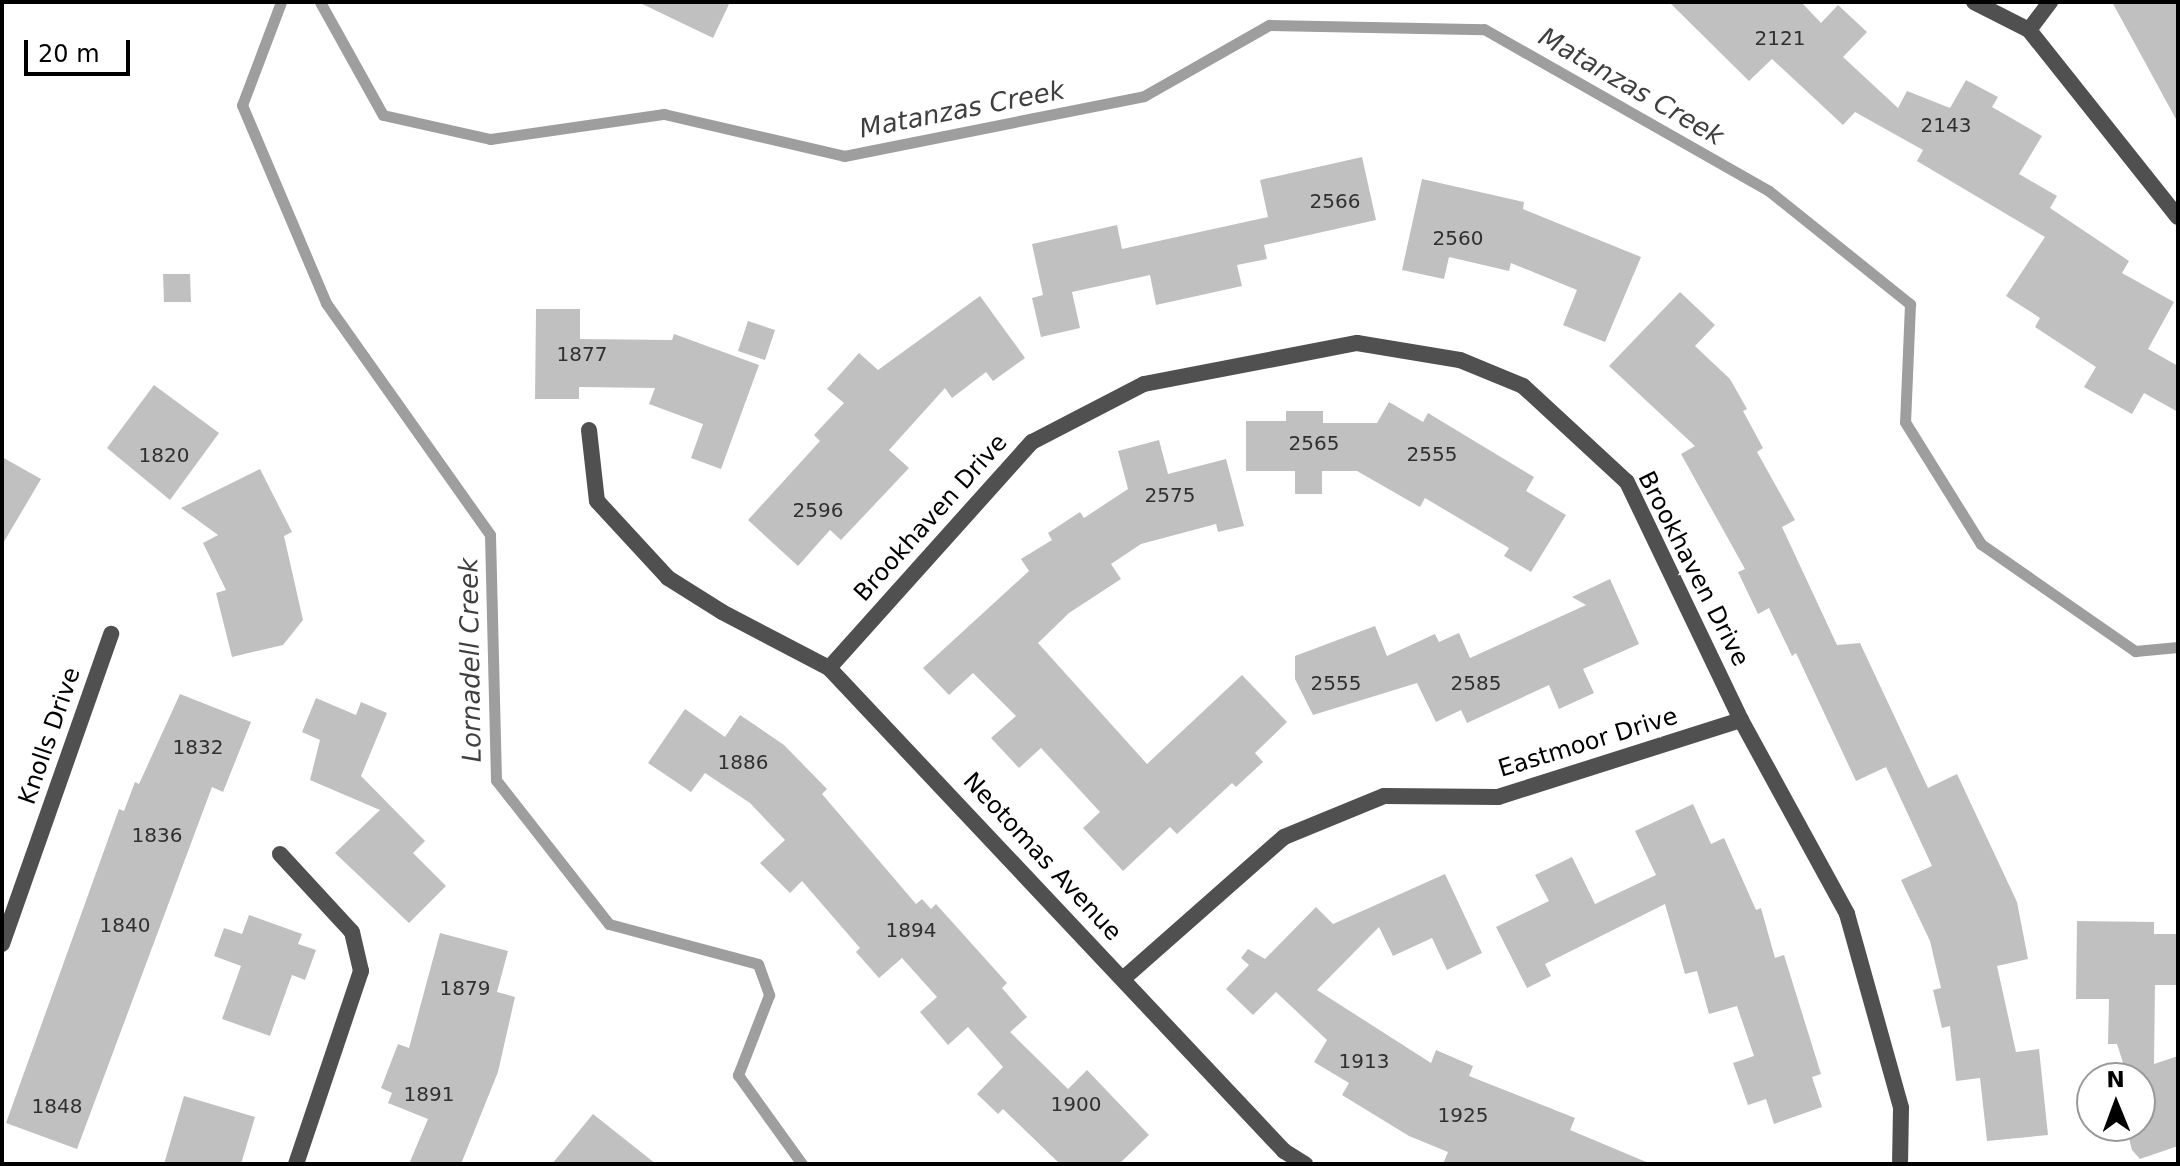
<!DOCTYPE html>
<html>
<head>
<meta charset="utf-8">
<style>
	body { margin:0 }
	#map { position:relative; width:2180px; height:1166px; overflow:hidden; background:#fff; font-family:"DejaVu Sans",sans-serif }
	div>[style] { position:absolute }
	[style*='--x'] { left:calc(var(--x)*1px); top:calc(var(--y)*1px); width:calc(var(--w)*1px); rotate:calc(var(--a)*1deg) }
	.stream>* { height:11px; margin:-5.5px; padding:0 5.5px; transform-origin:5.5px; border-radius:5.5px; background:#9e9e9e }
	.building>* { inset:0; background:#c0c0c0 }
	.service>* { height:16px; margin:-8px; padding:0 8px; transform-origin:8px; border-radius:8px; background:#505050 }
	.minor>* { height:16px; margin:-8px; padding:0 8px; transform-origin:8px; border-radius:8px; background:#505050 }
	span { translate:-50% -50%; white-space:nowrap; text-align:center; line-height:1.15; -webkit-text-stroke:8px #fff; paint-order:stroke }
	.number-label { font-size:20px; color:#303030 }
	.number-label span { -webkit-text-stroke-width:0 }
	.street-label { font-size:24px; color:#000 }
	.water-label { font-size:26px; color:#3f3f3f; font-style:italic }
	.frame { position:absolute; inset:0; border:4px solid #000; pointer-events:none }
	.north { position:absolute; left:2076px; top:1062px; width:80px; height:80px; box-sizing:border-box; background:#fff; border:2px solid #999; border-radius:50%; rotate:359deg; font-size:22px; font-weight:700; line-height:32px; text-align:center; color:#000 }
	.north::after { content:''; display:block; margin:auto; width:28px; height:36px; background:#000; clip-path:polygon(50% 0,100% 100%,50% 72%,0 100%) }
	.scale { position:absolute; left:24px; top:40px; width:106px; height:36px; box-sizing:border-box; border:4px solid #000; border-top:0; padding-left:10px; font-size:24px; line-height:28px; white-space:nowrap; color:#000; -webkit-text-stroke:6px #fff; paint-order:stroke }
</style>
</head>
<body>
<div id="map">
	<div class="stream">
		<div style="--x:281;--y:2;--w:110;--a:110.7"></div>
		<div style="--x:242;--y:105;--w:215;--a:67"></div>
		<div style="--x:326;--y:303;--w:284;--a:54.7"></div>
		<div style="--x:490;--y:535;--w:245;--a:88.6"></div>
		<div style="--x:496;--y:780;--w:183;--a:51.9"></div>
		<div style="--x:609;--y:924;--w:154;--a:15"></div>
		<div style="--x:758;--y:964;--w:33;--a:70"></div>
		<div style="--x:769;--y:995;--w:86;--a:111.2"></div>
		<div style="--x:738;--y:1075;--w:110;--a:54.3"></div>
		<div style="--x:320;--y:2;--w:129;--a:60.9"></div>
		<div style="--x:383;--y:115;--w:110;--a:12.6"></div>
		<div style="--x:490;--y:139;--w:176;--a:-8.2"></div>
		<div style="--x:664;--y:114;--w:185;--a:13.1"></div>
		<div style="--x:844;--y:156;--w:306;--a:-11.3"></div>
		<div style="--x:1144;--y:96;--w:144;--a:-29.6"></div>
		<div style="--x:1269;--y:25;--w:215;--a:1.1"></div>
		<div style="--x:1484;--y:29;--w:328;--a:29.6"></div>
		<div style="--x:1769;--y:191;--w:181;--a:38.7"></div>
		<div style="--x:1910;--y:304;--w:118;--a:92.4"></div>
		<div style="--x:1905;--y:422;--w:144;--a:58.1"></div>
		<div style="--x:1981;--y:544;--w:188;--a:34.8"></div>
		<div style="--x:2135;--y:651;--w:43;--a:-5.3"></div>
	</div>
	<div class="building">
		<div style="clip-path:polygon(638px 2px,730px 2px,713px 38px)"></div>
		<div style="clip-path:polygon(1669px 2px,1801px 2px,1821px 23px,1838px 5px,1867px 32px,1843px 57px,1898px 108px,1907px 91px,1950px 108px,1966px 80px,1998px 97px,1992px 107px,2042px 136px,2019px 174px,2057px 196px,2050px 208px,2129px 261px,2122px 273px,2174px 302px,2148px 349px,2178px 366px,2178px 412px,2144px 393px,2132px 414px,2084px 387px,2096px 367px,2035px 327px,2040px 318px,2006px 296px,2045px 237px,1917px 161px,1923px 150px,1855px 112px,1843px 125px,1772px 59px,1749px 81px)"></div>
		<div style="clip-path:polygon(2112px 2px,2178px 2px,2178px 123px,2146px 64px)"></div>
		<div style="clip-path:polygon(1362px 157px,1376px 220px,1264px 245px,1267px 259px,1237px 265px,1242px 286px,1156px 305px,1150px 275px,1072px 292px,1080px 328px,1041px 337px,1032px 298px,1043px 295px,1032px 244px,1117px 225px,1122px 249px,1268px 217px,1260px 180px)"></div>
		<div style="clip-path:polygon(1422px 179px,1524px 202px,1523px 209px,1641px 257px,1605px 342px,1563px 325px,1577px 290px,1511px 263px,1509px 271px,1449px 257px,1444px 279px,1402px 270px)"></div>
		<div style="clip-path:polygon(163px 274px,190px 274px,191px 302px,164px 302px)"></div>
		<div style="clip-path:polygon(1680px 292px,1715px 325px,1695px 346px,1730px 379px,1747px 409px,1743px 411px,1763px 448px,1757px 452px,1795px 520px,1782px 527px,1837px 645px,1860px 643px,1928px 788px,1957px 774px,2017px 902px,2028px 959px,1997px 966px,2016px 1052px,2039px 1049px,2048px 1135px,1987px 1141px,1980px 1078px,1956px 1081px,1950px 1026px,1942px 1028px,1933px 990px,1941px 988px,1930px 941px,1901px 880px,1932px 866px,1886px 767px,1856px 781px,1796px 653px,1792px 656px,1769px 608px,1758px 614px,1738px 572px,1745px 569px,1681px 454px,1695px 446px,1609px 366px)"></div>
		<div style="clip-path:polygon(980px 296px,1025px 358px,993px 381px,986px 372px,952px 398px,945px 388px,889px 450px,909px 468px,841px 540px,830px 530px,798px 566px,748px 520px,820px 441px,814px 435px,844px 403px,827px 389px,859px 353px,878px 370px)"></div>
		<div style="clip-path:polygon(536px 309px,580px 309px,580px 339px,672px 340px,674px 334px,759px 365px,721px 469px,691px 458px,703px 424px,649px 404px,655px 388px,579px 387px,579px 399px,535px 399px)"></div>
		<div style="clip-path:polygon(748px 321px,775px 330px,765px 360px,738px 351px)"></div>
		<div style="clip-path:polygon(154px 385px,219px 433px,170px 500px,107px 448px)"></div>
		<div style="clip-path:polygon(1389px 402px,1423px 422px,1428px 413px,1534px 477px,1526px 491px,1566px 515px,1531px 572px,1504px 556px,1509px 548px,1425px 498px,1420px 507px,1357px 471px,1322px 471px,1322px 494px,1295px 494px,1295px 471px,1246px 471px,1246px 421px,1286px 421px,1286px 411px,1323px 411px,1323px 423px,1377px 423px)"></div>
		<div style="clip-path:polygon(1159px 440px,1168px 474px,1226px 459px,1244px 526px,1218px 532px,1216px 524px,1141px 544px,1111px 564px,1121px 579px,1069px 613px,1038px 643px,1147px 764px,1242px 675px,1287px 722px,1255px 753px,1263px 762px,1236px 787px,1232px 783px,1177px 834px,1170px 827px,1123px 871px,1083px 828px,1100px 812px,1041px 748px,1019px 768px,991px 738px,1016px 716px,973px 673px,949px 695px,923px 668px,1029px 571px,1021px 559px,1052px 540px,1048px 533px,1080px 512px,1084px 518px,1128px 489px,1118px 451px)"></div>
		<div style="clip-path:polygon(2px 457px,41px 479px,2px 545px)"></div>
		<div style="clip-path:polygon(260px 469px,292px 532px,284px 536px,303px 620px,283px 645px,232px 657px,216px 593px,226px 590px,203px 543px,218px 535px,181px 508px)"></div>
		<div style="clip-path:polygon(1610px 579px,1639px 644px,1583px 669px,1594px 693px,1559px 709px,1549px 685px,1467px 723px,1461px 710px,1436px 722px,1417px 683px,1313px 715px,1295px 679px,1295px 656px,1375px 626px,1387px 656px,1435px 634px,1439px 642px,1459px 633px,1470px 658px,1586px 605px,1572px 597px)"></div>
		<div style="clip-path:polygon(180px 694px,251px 722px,223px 792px,212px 787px,77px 1149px,6px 1123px,119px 809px,124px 811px,135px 782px,139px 784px)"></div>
		<div style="clip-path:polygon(316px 698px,356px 715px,361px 702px,387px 713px,361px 776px,425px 841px,413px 853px,446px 886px,409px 923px,335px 853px,380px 810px,310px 780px,320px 740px,302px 732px)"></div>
		<div style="clip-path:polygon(685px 709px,725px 737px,740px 715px,784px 745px,827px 789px,822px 794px,916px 904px,922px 899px,931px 909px,936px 904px,1007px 983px,1002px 988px,1027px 1017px,1010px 1032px,1068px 1089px,1087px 1070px,1149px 1135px,1119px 1164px,1060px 1164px,1003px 1109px,998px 1114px,977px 1094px,1003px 1067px,968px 1027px,948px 1045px,920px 1012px,937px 997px,902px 958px,879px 978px,856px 952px,860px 948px,802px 881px,790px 893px,760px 863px,785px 840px,750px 803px,705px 773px,691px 792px,648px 763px)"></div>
		<div style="clip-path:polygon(1693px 804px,1711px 844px,1724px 838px,1756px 910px,1761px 908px,1775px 958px,1784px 955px,1821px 1074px,1812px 1077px,1822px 1107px,1774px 1124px,1766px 1099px,1748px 1105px,1733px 1063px,1754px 1056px,1737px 1006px,1709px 1014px,1697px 971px,1685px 974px,1665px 904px,1545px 964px,1551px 976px,1527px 988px,1496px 927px,1549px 901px,1535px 875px,1572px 857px,1595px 904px,1656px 875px,1635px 831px)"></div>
		<div style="clip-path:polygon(1445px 874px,1482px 953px,1447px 970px,1432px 938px,1393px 956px,1379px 927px,1317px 990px,1431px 1063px,1436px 1050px,1473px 1066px,1469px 1076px,1575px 1118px,1570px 1130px,1651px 1164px,1443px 1164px,1448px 1152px,1409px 1136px,1342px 1095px,1349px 1083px,1314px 1062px,1327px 1040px,1276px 992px,1253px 1015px,1226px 989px,1249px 965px,1241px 958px,1248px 949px,1265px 959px,1316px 907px,1333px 924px)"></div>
		<div style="clip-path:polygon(249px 915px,302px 934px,298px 944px,316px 950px,305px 980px,292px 975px,270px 1036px,222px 1019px,241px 966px,214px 956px,224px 928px,242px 934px)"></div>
		<div style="clip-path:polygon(2077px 921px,2154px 922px,2154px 934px,2178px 934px,2178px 985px,2155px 985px,2154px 1064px,2178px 1056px,2178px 1146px,2140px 1159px,2132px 1150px,2126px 1126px,2143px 1126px,2140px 1078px,2128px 1078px,2117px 1044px,2108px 1044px,2109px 999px,2076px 999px)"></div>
		<div style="clip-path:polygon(440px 933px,508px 951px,497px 992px,515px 997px,498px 1072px,461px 1164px,409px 1164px,428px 1119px,388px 1103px,392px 1093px,381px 1088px,398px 1044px,409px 1048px)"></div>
		<div style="clip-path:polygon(184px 1096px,255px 1117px,241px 1164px,164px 1164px)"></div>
		<div style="clip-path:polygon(593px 1114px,656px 1164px,552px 1164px)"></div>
	</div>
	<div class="service">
		<div style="--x:589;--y:430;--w:71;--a:83.6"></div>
		<div style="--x:597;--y:501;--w:105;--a:47.3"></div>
		<div style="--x:668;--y:578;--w:64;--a:32.2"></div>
	</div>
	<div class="minor">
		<div style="--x:1974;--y:2;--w:62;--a:27"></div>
		<div style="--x:2029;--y:30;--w:239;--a:51.5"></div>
		<div style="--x:2029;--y:30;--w:35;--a:-53"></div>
		<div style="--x:722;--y:612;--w:121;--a:27.6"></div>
		<div style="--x:829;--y:668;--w:664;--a:46.71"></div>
		<div style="--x:1284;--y:1151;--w:25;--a:32"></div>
		<div style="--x:829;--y:668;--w:304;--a:-48.1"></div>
		<div style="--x:1032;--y:442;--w:126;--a:-27.4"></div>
		<div style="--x:1144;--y:384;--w:217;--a:-10.9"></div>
		<div style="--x:1357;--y:343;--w:104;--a:9.4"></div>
		<div style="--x:1460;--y:360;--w:68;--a:22.4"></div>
		<div style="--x:1523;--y:386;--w:142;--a:42.7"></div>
		<div style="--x:1627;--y:482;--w:264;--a:64.4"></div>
		<div style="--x:1741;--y:720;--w:221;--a:61.3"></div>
		<div style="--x:1847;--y:914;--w:201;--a:74.4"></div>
		<div style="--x:1901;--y:1108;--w:56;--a:91"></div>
		<div style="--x:280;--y:854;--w:106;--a:47.3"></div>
		<div style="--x:352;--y:932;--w:40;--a:77"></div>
		<div style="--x:361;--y:971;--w:204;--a:108.6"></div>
		<div style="--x:2;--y:944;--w:329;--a:-70.6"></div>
		<div style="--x:1124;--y:978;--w:213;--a:-41.4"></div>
		<div style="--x:1284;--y:837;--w:108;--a:-22.3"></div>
		<div style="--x:1384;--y:796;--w:114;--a:0.5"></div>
		<div style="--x:1498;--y:797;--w:255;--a:-17.6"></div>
	</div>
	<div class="number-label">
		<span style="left:1780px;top:38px">2121</span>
		<span style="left:1946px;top:125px">2143</span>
		<span style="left:1335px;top:201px">2566</span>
		<span style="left:1458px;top:238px">2560</span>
		<span style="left:582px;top:354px">1877</span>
		<span style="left:1314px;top:443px">2565</span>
		<span style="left:1432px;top:454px">2555</span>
		<span style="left:164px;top:455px">1820</span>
		<span style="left:1170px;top:495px">2575</span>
		<span style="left:818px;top:510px">2596</span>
		<span style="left:1336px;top:683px">2555</span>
		<span style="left:1476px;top:683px">2585</span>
		<span style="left:198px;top:747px">1832</span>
		<span style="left:743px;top:762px">1886</span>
		<span style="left:157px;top:835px">1836</span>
		<span style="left:125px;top:925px">1840</span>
		<span style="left:911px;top:930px">1894</span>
		<span style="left:465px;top:988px">1879</span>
		<span style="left:1364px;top:1061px">1913</span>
		<span style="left:429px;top:1094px">1891</span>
		<span style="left:1076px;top:1104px">1900</span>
		<span style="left:57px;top:1106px">1848</span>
		<span style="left:1463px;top:1115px">1925</span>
	</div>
	<div class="street-label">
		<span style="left:931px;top:518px;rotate:-48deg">Brookhaven Drive</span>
		<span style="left:1693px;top:569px;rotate:63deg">Brookhaven Drive</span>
		<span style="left:50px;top:736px;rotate:-71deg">Knolls Drive</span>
		<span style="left:1588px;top:743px;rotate:-17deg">Eastmoor Drive</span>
		<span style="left:1042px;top:857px;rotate:47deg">Neotomas Avenue</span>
	</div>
	<div class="water-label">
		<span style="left:1631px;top:87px;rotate:30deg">Matanzas Creek</span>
		<span style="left:962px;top:110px;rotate:-11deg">Matanzas Creek</span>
		<span style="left:471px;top:660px;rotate:-91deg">Lornadell Creek</span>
	</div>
	<div class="frame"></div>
	<div class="north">N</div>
	<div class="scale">20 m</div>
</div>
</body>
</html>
